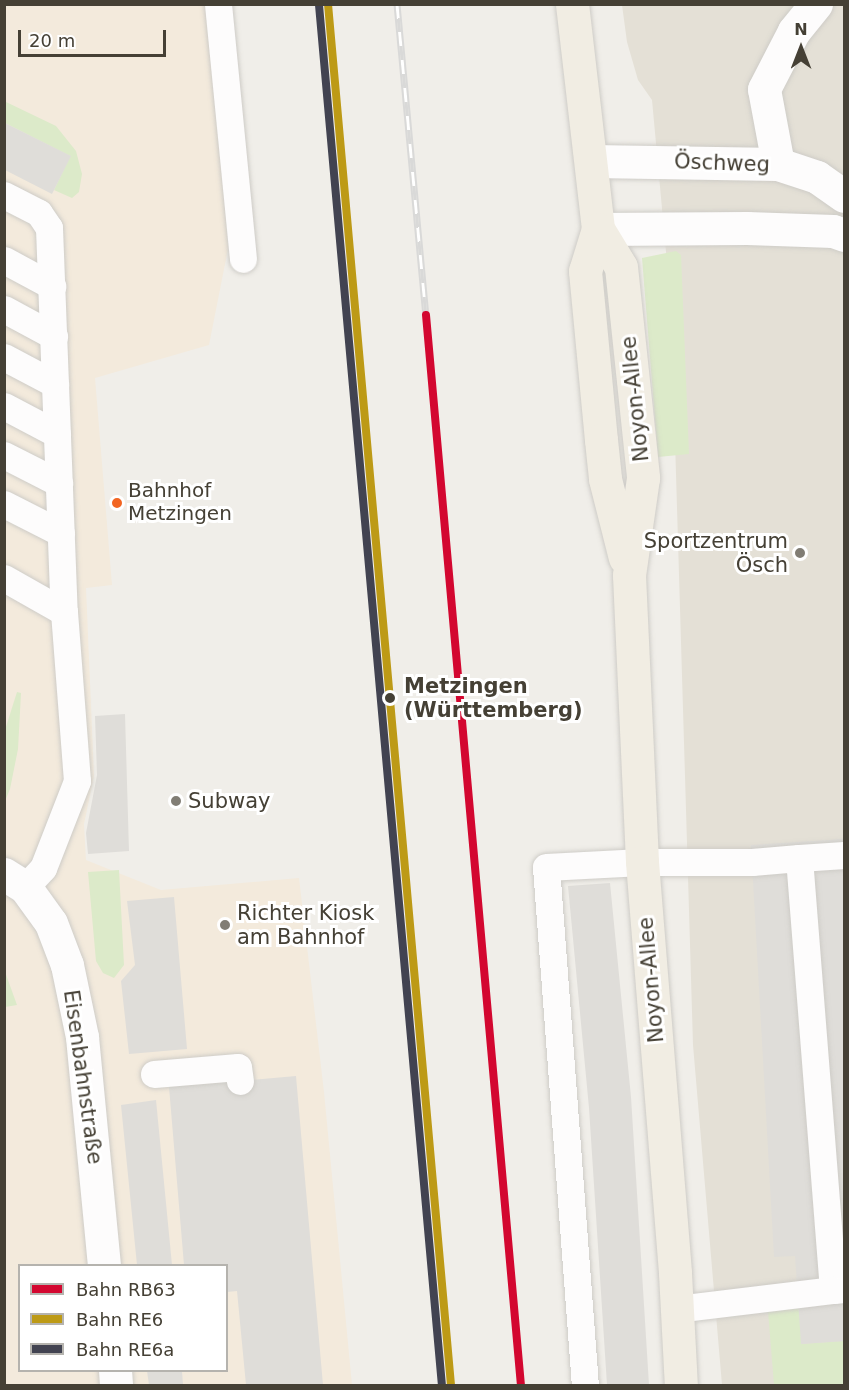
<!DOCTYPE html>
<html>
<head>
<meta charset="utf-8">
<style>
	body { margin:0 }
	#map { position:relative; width:849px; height:1390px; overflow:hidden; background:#f0eee9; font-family:"DejaVu Sans",sans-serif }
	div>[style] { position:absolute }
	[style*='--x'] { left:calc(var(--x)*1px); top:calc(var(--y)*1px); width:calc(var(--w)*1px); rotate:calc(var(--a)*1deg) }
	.residential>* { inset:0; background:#e4e0d6 }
	.commercial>* { inset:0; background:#f3eadc }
	.green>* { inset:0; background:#dceac9 }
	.parking>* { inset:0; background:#dfddd9 }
	.roads { filter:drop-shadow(0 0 2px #ceccc7) drop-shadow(0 0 2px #ceccc7) }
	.lane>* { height:27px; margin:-13.5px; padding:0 13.5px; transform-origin:13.5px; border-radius:13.5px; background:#fdfcfc }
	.street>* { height:33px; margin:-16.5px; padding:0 16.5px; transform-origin:16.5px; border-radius:16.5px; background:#fdfcfc }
	.primary>* { height:33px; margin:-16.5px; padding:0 16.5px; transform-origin:16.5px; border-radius:16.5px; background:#f1ede3 }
	.rail>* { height:7px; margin-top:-3.5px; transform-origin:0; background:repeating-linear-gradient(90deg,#fff 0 14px,#d9d9d8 0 28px); box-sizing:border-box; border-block:2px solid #d9d9d8 }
	.rail-1>* { height:8px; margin:-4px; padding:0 4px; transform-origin:4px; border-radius:4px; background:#d30730 }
	.rail-2>* { height:8px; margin:-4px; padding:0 4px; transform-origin:4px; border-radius:4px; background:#bd9a16 }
	.rail-3>* { height:8px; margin:-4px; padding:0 4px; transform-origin:4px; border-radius:4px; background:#424351 }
	.dots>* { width:16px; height:16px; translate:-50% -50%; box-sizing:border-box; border:3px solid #fff; border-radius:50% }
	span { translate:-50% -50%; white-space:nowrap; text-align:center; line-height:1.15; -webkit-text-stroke:6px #fff; paint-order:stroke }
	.bus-label { font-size:20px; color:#454035 }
	.left { translate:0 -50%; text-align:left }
	.street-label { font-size:21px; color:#454035 }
	.poi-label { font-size:21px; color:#454035 }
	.right { translate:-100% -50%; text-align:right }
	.stop-label { font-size:21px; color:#454035; font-weight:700 }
	.frame { position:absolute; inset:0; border:6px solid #454035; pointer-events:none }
	.legend { position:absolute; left:18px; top:1264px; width:210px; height:108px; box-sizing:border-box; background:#fff; border:2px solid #b5b3ae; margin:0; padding:8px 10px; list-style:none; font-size:18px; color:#454035 }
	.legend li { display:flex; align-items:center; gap:12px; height:30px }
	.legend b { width:30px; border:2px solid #b5b3ae }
	.north { position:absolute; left:771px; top:18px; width:60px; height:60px; -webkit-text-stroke:4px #fff; paint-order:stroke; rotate:0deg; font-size:16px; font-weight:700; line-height:24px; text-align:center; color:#454035 }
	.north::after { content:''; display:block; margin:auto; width:21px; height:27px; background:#454035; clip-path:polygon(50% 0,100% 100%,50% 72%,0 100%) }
	.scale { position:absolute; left:18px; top:30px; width:148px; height:27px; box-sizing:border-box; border:3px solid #454035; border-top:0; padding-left:8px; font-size:18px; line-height:21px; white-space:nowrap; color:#454035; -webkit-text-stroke:4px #fff; paint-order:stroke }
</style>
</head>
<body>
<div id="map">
	<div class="residential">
		<div style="clip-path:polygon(622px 5px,844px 5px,844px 1385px,722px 1385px,693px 1045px,671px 306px,652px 100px,638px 80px,627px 42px)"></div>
	</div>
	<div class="commercial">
		<div style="clip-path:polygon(evenodd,5px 5px,211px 5px,228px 249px,209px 345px,95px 378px,112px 585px,86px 588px,94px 776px,84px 824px,86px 860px,161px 890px,299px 878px,324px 1092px,352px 1385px,5px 1386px,5px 5px,20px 1266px,226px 1266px,226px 1370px,20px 1370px,20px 1266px)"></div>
	</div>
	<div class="green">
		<div style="clip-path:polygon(4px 101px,56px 126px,76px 151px,82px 174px,79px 192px,72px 198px,54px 190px,70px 156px,5px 123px)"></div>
		<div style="clip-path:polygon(676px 251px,681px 255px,689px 454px,658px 457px,642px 258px)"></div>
		<div style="clip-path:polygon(17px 692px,21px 693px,18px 749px,10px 789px,5px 801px,5px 730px)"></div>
		<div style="clip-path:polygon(119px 870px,124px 965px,114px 978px,103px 973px,96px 961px,88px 872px)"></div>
		<div style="clip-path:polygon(4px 969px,17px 1005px,5px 1007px,4px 1007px)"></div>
		<div style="clip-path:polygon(799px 1308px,802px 1344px,844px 1341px,844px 1385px,774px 1385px,768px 1311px)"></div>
	</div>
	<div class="parking">
		<div style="clip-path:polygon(5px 123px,71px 156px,52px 194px,5px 170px)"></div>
		<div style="clip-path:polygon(125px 714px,129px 851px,88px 854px,86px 833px,97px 775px,95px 716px)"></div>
		<div style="clip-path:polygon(844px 839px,844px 1341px,801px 1344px,795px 1256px,774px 1257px,751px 845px)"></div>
		<div style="clip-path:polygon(610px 883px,631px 1097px,649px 1385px,607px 1385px,589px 1108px,568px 886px)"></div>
		<div style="clip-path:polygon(174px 897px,187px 1049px,129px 1054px,121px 981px,135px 965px,127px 901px)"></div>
		<div style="clip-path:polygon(296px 1076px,323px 1385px,246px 1385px,237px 1291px,227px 1292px,226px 1266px,184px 1265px,169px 1087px)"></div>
		<div style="clip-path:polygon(156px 1100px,172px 1265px,137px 1265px,121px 1105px)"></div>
		<div style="clip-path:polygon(147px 1371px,182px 1371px,183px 1385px,149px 1385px)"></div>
	</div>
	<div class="roads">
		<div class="lane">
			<div style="--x:218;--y:4;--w:256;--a:84.4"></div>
			<div style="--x:4;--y:195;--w:39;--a:27"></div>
			<div style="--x:39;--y:213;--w:18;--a:56"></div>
			<div style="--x:49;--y:228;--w:384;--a:87.8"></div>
			<div style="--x:64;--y:612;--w:169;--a:85.6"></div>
			<div style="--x:77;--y:781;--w:93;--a:111.3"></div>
			<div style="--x:43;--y:868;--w:26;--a:133"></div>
			<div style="--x:4;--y:260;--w:55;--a:28.4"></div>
			<div style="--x:4;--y:309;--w:57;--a:28.4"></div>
			<div style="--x:4;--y:357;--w:58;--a:27.9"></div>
			<div style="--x:4;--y:406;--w:60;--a:27.8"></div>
			<div style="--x:4;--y:455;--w:62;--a:27"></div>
			<div style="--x:4;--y:504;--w:64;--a:27"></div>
			<div style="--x:4;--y:578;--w:69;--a:29.5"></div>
			<div style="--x:844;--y:855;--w:45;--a:176.2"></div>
			<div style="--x:799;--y:858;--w:433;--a:85.5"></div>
			<div style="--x:833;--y:1290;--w:11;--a:-5"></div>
			<div style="--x:154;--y:1074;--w:84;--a:-4.8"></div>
			<div style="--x:238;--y:1067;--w:14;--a:82"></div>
			<div style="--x:676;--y:1309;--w:158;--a:-6.9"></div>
			<div style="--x:585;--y:1386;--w:520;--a:-94.3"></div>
			<div style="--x:546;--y:867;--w:96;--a:-3"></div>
			<div style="--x:642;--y:862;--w:110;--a:0"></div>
			<div style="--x:752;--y:862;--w:47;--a:-4.9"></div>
		</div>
		<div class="street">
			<div style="--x:592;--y:161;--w:186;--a:0.9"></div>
			<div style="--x:778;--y:164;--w:41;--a:18.4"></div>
			<div style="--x:817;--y:177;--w:33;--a:35"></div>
			<div style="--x:778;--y:164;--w:76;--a:-100.6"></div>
			<div style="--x:764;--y:89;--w:65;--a:-62.7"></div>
			<div style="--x:794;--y:31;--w:35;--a:-51"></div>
			<div style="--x:598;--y:229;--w:149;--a:-0.4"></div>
			<div style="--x:747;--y:228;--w:86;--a:2"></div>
			<div style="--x:833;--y:231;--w:12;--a:20"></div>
			<div style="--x:4;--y:874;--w:25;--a:32"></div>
			<div style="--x:25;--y:887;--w:44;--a:54.2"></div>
			<div style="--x:51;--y:923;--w:45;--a:69.1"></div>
			<div style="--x:67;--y:965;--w:74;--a:78.2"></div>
			<div style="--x:82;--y:1037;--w:230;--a:84.5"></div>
			<div style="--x:115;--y:1370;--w:16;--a:86"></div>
		</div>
		<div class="primary">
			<div style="--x:572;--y:4;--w:226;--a:83.4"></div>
			<div style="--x:598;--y:229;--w:44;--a:107.2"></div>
			<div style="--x:585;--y:271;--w:170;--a:84.6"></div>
			<div style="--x:601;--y:440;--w:39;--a:84"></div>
			<div style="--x:605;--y:479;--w:81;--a:75.8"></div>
			<div style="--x:598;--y:229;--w:44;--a:58.8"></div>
			<div style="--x:621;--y:267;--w:212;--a:84"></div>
			<div style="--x:643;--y:478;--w:98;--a:98.2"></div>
			<div style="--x:629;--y:575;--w:287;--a:87.4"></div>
			<div style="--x:642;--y:862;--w:412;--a:85.4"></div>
			<div style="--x:675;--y:1273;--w:113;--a:87"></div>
		</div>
	</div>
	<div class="rail">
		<div style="--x:397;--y:4;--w:312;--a:84.7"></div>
	</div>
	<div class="rail-1">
		<div style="--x:426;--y:315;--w:1075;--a:84.93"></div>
	</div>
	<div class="rail-2">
		<div style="--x:328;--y:4;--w:1387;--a:84.91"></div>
	</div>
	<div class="rail-3">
		<div style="--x:319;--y:5;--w:1386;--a:84.91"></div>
	</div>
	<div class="dots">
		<div style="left:117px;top:503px;background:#f26522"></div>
		<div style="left:800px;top:553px;background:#817d74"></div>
		<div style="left:390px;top:698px;background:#454035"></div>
		<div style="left:176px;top:801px;background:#817d74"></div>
		<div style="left:225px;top:925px;background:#817d74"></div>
	</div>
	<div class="bus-label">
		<span class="left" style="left:128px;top:502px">Bahnhof<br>Metzingen</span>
	</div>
	<div class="street-label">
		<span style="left:722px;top:163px;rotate:2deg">Öschweg</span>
		<span style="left:635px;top:399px;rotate:-96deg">Noyon-Allee</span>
		<span style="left:651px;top:980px;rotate:-95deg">Noyon-Allee</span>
		<span style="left:83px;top:1077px;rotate:82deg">Eisenbahnstraße</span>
	</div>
	<div class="poi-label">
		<span class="right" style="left:788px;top:553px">Sportzentrum<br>Ösch</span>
		<span class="left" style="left:188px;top:801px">Subway</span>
		<span class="left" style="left:237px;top:925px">Richter Kiosk<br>am Bahnhof</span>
	</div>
	<div class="stop-label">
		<span class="left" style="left:404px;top:698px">Metzingen<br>(Württemberg)</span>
	</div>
	<div class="frame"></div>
	<ul class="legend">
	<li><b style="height:8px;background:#d30730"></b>Bahn RB63</li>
	<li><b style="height:8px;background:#bd9a16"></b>Bahn RE6</li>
	<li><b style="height:8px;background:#424351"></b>Bahn RE6a</li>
	</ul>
	<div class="north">N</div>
	<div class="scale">20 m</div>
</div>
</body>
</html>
